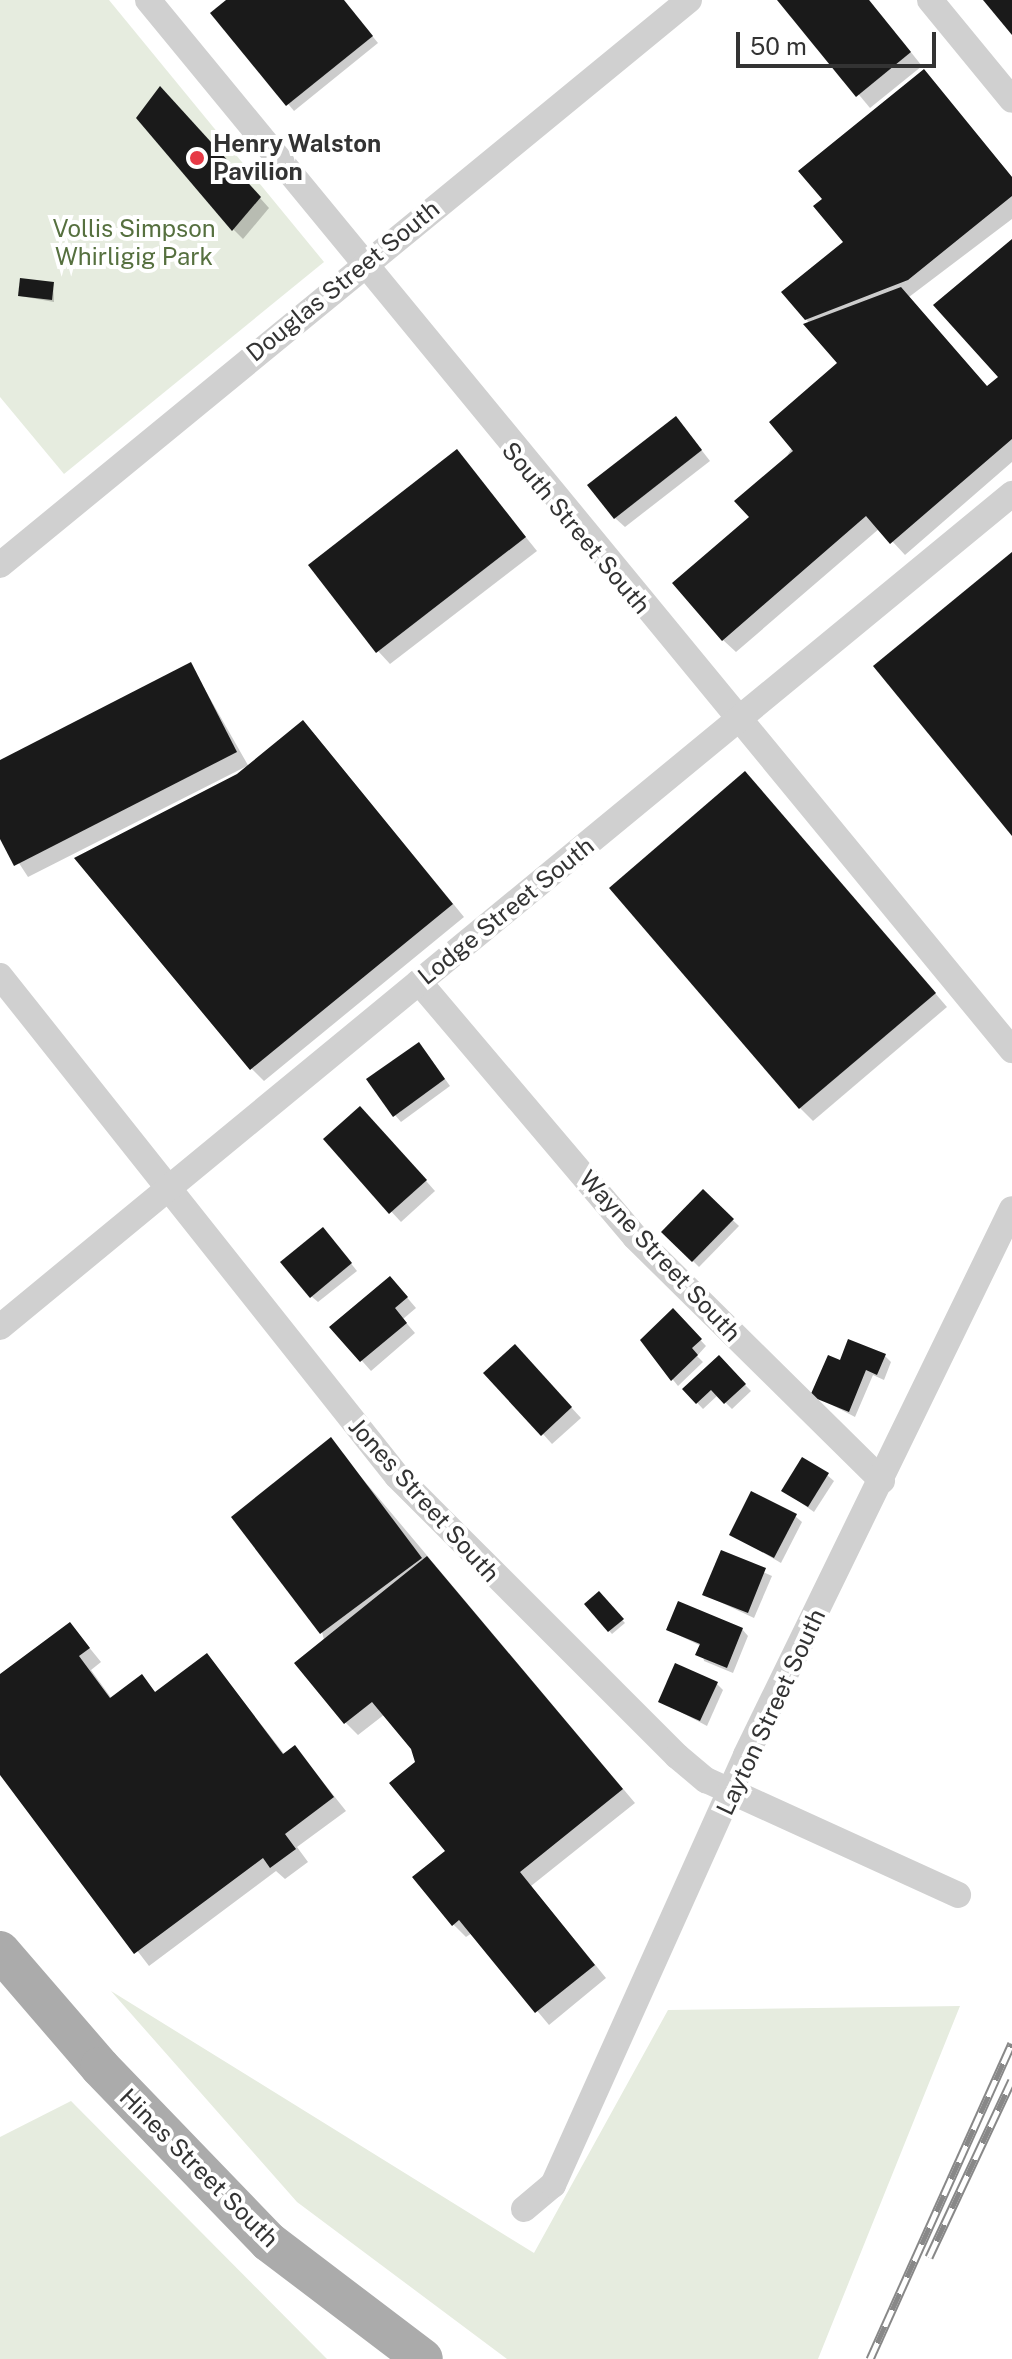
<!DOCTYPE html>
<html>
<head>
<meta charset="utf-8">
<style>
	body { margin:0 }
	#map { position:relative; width:1012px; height:2359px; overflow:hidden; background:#fff; font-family:"Public Sans",sans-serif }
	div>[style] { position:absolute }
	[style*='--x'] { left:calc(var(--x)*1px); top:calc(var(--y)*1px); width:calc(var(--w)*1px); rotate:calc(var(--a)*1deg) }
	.green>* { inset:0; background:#e6ecdf }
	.shadow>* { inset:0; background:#0003 }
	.building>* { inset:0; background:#1a1a1a }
	.street>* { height:26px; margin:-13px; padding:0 13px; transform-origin:13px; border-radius:13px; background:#d0d0d0 }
	.primary>* { height:40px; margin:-20px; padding:0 20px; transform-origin:20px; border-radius:20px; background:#ababab }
	.rail>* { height:9px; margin-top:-4.5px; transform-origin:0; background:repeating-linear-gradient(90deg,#fff 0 18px,#888 0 36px); box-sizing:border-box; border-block:2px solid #888 }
	.dots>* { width:22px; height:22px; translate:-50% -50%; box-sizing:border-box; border:4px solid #fff; border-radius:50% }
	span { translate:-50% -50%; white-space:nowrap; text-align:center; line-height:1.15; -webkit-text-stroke:8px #fff; paint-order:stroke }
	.poi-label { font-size:24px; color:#333; font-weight:700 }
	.left { translate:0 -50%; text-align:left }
	.park-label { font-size:24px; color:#56703f }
	.street-label { font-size:24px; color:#333 }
	.scale { position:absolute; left:736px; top:32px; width:200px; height:36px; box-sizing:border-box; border:4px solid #333; border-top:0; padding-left:10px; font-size:24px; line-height:28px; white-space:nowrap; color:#333; -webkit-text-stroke:6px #fff; paint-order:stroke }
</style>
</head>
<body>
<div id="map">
	<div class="green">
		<div style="clip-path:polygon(0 0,109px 0,324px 262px,64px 474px,0 397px)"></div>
		<div style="clip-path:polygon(111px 1991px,534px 2253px,668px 2010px,960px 2006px,818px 2359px,507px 2359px,297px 2202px)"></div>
		<div style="clip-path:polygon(71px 2101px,327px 2359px,0 2359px,0 2137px)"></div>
	</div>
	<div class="shadow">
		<div style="clip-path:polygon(229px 0,343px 0,378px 43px,294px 111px,213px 13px)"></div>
		<div style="clip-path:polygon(780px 0,869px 0,922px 66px,870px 108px)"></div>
		<div style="clip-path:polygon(924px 72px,1012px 177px,1012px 219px,909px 297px,988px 388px,1001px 377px,1012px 242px,1012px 462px,905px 555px,880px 528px,736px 652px,723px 640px,752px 518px,840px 363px,806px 319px,846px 242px,825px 199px)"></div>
		<div style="clip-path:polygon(170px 98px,269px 208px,243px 239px,233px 229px)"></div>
		<div style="clip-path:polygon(53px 284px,54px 302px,20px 296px)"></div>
		<div style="clip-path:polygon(685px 429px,710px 461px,625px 527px,615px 518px)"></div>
		<div style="clip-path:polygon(457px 452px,537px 551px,390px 664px,378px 651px)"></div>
		<div style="clip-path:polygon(191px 665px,249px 767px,315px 735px,464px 917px,264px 1081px,251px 1068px,238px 776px,247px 766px,28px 877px,0 834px,0 762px)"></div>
		<div style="clip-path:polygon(758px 787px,947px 1007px,813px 1121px,800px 1108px)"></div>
		<div style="clip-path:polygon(425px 1051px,450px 1086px,401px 1122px,395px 1115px)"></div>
		<div style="clip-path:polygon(370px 1118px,435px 1191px,401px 1222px,325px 1140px)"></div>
		<div style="clip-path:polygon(703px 1192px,739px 1226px,699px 1267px,664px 1232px)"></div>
		<div style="clip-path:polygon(329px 1236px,357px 1271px,318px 1302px,311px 1296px)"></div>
		<div style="clip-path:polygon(399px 1288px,416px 1308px,403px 1319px,415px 1333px,371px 1371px,332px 1327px)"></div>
		<div style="clip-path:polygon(673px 1311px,706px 1346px,697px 1356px,703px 1362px,678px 1386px,642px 1341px)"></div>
		<div style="clip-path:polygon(524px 1356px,581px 1418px,552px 1444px,543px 1434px)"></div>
		<div style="clip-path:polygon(885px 1356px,891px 1362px,884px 1380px,873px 1375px,855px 1417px,813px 1395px)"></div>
		<div style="clip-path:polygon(719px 1358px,751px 1391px,732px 1409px,718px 1395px,703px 1409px,685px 1390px)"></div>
		<div style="clip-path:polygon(330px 1440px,635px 1803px,531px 1886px,606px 1978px,549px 2025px,472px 1933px,466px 1937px,453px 1924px,448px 1851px,412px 1748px,385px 1714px,358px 1735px,345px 1722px,322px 1632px)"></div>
		<div style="clip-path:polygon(827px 1475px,834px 1481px,814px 1512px,783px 1490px)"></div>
		<div style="clip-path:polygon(795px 1516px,802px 1522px,781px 1563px,731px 1534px)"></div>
		<div style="clip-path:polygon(722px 1553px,772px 1576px,754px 1618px,705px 1595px)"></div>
		<div style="clip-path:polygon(599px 1594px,625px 1623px,612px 1634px,586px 1605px)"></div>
		<div style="clip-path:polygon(70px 1624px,101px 1662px,91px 1670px,112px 1699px,141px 1677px,156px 1693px,207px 1655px,285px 1755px,295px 1747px,346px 1811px,297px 1847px,308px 1862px,285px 1879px,276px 1871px,149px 1966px,0 1772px,0 1676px)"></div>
		<div style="clip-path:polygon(742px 1629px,748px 1636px,733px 1673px,704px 1661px,701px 1646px,668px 1630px)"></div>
		<div style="clip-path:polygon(717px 1684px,723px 1690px,707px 1726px,660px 1701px)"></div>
	</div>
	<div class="building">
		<div style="clip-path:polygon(226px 0,344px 0,373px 36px,286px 106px,210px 13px)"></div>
		<div style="clip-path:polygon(777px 0,869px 0,911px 52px,856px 97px)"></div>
		<div style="clip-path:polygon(983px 0,1012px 0,1012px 35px)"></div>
		<div style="clip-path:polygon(924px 69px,1012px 177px,1012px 196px,908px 280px,805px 320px,781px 292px,843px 242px,813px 206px,822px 199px,798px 171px)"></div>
		<div style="clip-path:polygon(160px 86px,261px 197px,232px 231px,136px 118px)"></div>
		<div style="clip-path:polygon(1012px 239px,1012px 439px,890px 544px,866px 516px,722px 641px,672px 583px,749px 517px,734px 501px,793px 451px,769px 422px,837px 363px,803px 324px,901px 287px,987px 386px,998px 377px,933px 305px)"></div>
		<div style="clip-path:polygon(20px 278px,54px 282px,52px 300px,18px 296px)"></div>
		<div style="clip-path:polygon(676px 416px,702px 450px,614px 519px,587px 485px)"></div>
		<div style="clip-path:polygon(457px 449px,526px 537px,376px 653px,308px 565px)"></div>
		<div style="clip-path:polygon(1012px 552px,1012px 836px,873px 666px)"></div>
		<div style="clip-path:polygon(191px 662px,237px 752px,14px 866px,0 839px,0 760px)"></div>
		<div style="clip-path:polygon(303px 720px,453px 904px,250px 1070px,74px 858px,237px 774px)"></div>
		<div style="clip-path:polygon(745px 771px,936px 993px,799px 1109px,609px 888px)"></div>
		<div style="clip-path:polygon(419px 1042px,445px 1079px,393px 1117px,366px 1079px)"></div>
		<div style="clip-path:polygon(360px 1106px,427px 1180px,389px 1214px,323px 1139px)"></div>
		<div style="clip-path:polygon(703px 1189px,734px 1219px,692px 1262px,661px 1232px)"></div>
		<div style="clip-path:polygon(323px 1227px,352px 1263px,310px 1298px,280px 1262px)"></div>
		<div style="clip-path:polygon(390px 1276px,408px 1297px,395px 1308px,407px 1323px,360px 1362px,329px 1327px)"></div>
		<div style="clip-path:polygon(673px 1308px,702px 1339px,692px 1348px,698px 1355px,671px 1381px,640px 1340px)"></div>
		<div style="clip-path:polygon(848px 1339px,886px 1354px,877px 1375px,866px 1370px,849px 1412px,810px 1396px,828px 1355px,840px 1360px)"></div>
		<div style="clip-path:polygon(515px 1344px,572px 1407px,541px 1436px,483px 1373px)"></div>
		<div style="clip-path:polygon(719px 1355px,746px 1384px,724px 1404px,711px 1390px,696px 1404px,682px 1389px)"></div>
		<div style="clip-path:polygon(331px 1437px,422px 1558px,320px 1634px,231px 1517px)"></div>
		<div style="clip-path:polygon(802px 1457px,829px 1473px,808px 1507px,781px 1491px)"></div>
		<div style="clip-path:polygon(751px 1491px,797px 1514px,774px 1558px,729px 1535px)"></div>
		<div style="clip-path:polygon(721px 1550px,766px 1568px,748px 1613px,702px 1595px)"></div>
		<div style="clip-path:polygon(427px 1556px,623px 1789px,520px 1872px,595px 1965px,535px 2013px,459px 1920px,452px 1926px,412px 1877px,445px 1851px,389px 1783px,415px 1762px,411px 1749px,372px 1702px,344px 1724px,294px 1663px)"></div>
		<div style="clip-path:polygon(599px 1591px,624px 1619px,608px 1632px,584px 1604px)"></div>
		<div style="clip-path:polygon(678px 1601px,743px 1628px,727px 1668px,695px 1655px,700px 1644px,666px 1630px)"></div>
		<div style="clip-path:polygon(70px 1622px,90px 1648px,79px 1656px,110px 1698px,142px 1674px,155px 1692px,207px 1653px,283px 1754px,295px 1745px,334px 1797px,285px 1834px,296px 1849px,270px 1868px,263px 1858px,134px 1954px,0 1775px,0 1674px)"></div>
		<div style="clip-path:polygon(675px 1663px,718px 1682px,700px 1721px,658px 1702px)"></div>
	</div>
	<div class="street">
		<div style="--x:148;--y:0;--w:1360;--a:50.55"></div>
		<div style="--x:930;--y:0;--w:129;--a:50.6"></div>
		<div style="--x:0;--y:565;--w:891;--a:-39.35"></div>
		<div style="--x:0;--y:976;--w:638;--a:51.55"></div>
		<div style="--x:397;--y:1476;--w:396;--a:45"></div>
		<div style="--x:677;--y:1756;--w:38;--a:40"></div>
		<div style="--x:706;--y:1780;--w:277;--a:24.5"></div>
		<div style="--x:419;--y:982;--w:334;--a:49.7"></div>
		<div style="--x:635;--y:1237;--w:347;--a:44.6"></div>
		<div style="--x:0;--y:1327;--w:1311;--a:-39.46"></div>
		<div style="--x:524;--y:2209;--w:38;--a:-40"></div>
		<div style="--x:553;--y:2185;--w:471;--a:-65.8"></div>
		<div style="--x:746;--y:1755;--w:607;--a:-64.03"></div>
	</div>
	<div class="primary">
		<div style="--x:0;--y:1951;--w:153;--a:49.2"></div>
		<div style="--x:100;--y:2067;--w:243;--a:46"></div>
		<div style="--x:269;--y:2242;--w:193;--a:37.2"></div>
	</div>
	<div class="rail">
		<div style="--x:929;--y:2257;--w:195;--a:-64.9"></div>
		<div style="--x:870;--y:2359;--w:346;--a:-65.8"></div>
	</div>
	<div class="dots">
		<div style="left:197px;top:158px;background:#e63946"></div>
	</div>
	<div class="poi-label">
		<span class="left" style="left:213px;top:158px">Henry Walston<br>Pavilion</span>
	</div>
	<div class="park-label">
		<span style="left:134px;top:243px">Vollis Simpson<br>Whirligig Park</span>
	</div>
	<div class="street-label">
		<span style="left:343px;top:281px;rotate:-39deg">Douglas Street South</span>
		<span style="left:576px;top:528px;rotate:50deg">South Street South</span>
		<span style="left:506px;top:911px;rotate:-39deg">Lodge Street South</span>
		<span style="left:660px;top:1256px;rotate:47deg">Wayne Street South</span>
		<span style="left:424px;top:1500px;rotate:48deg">Jones Street South</span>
		<span style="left:771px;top:1712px;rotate:-65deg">Layton Street South</span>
		<span style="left:199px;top:2168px;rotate:45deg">Hines Street South</span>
	</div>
	<div class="scale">50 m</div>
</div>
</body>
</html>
